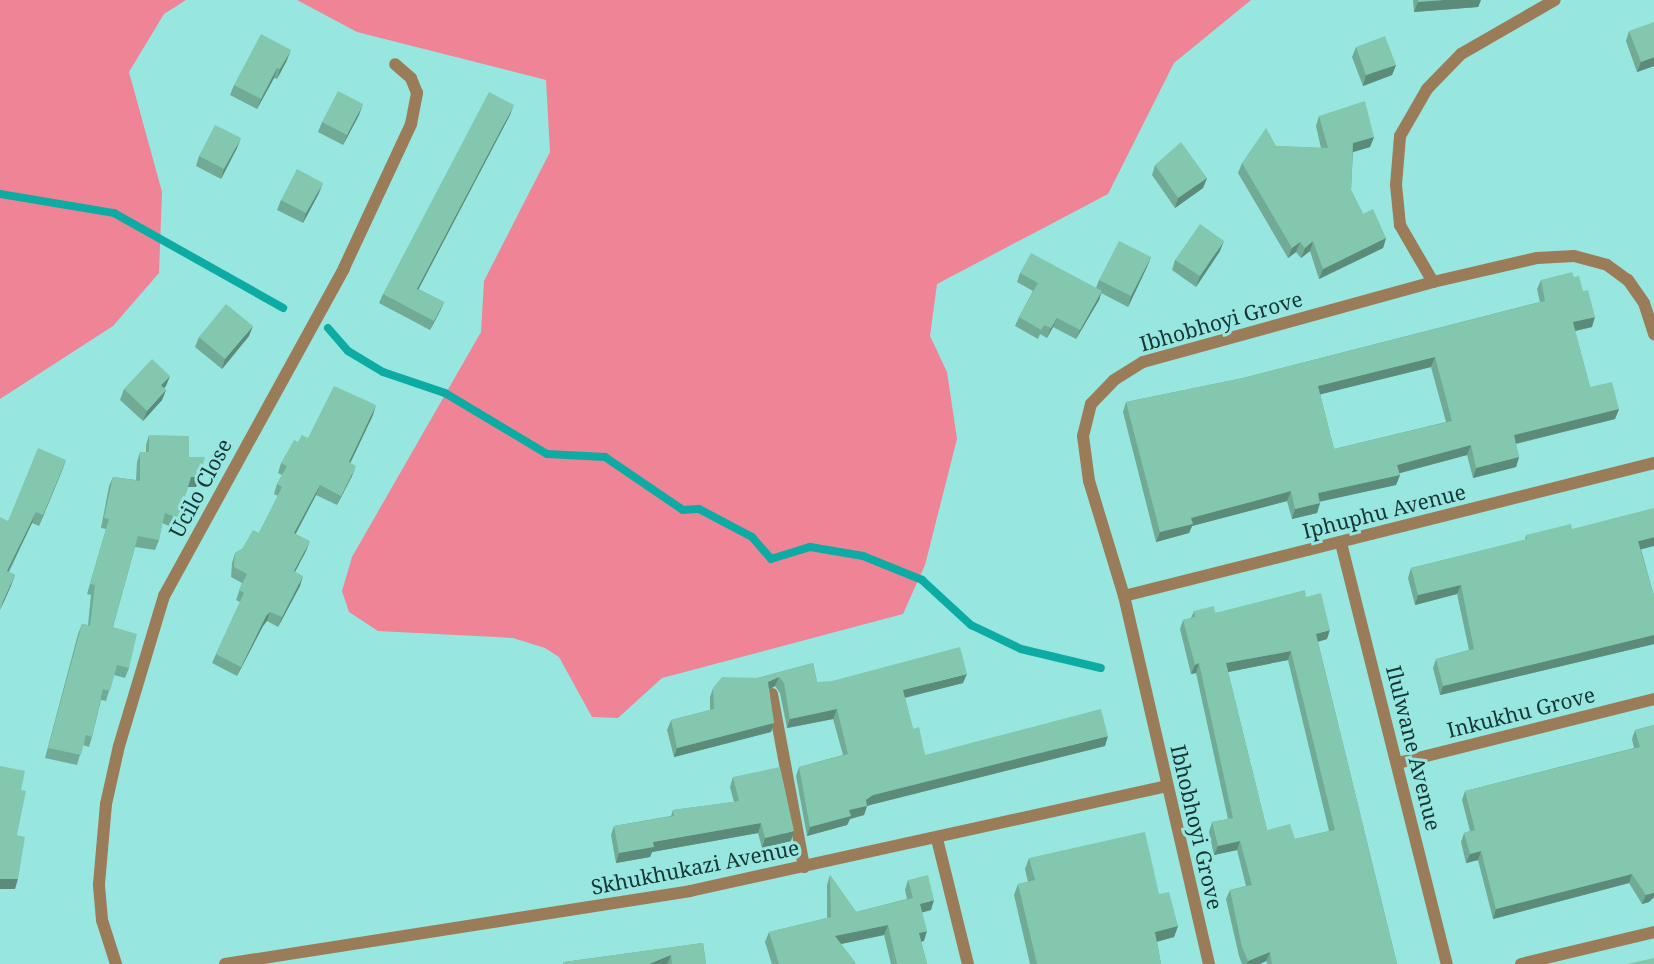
<!DOCTYPE html>
<html>
<head>
<meta charset="utf-8">
<style>
	body { margin:0 }
	#map { position:relative; width:1654px; height:964px; overflow:hidden; background:#97e6e0; font-family:"Noto Serif",serif }
	div>[style] { position:absolute }
	[style*='--x'] { left:calc(var(--x)*1px); top:calc(var(--y)*1px); width:calc(var(--w)*1px); rotate:calc(var(--a)*1deg) }
	.green>* { inset:0; background:#ee8496 }
	.stream>* { height:8px; margin:-4px; padding:0 4px; transform-origin:4px; border-radius:4px; background:#0caba4 }
	.minor>* { height:12px; margin:-6px; padding:0 6px; transform-origin:6px; border-radius:6px; background:#9b7c58 }
	.wall>* { inset:0; background:#71ab96 }
	.shaded-wall>* { inset:0; background:#5c8b7a }
	.building>* { inset:0; background:#83c7af }
	span { translate:-50% -50%; white-space:nowrap; text-align:center; line-height:1.15; -webkit-text-stroke:6px #97e6e0; paint-order:stroke }
	.street-label { font-size:21px; color:#153634 }
</style>
</head>
<body>
<div id="map">
	<div class="green">
		<div style="clip-path:polygon(0 0,186px 0,164px 14px,129px 72px,162px 192px,159px 273px,113px 326px,0 399px)"></div>
		<div style="clip-path:polygon(297px 0,1251px 0,1174px 63px,1108px 194px,937px 284px,930px 336px,947px 372px,957px 439px,925px 565px,903px 614px,662px 678px,618px 718px,592px 717px,559px 657px,545px 648px,513px 638px,378px 631px,349px 612px,342px 591px,352px 557px,481px 332px,484px 281px,550px 152px,546px 80px,357px 32px)"></div>
	</div>
	<div class="stream">
		<div style="--x:0;--y:194;--w:116;--a:9.5"></div>
		<div style="--x:114;--y:213;--w:194;--a:29.3"></div>
		<div style="--x:328;--y:328;--w:30;--a:49"></div>
		<div style="--x:348;--y:351;--w:41;--a:31"></div>
		<div style="--x:383;--y:372;--w:65;--a:18.7"></div>
		<div style="--x:445;--y:393;--w:119;--a:30.9"></div>
		<div style="--x:547;--y:454;--w:58;--a:3"></div>
		<div style="--x:605;--y:457;--w:94;--a:34.2"></div>
		<div style="--x:683;--y:510;--w:16;--a:-4"></div>
		<div style="--x:699;--y:509;--w:60;--a:27.8"></div>
		<div style="--x:752;--y:537;--w:29;--a:49"></div>
		<div style="--x:771;--y:559;--w:41;--a:-17.1"></div>
		<div style="--x:810;--y:547;--w:54;--a:9.6"></div>
		<div style="--x:863;--y:556;--w:64;--a:22.1"></div>
		<div style="--x:922;--y:580;--w:67;--a:42.6"></div>
		<div style="--x:971;--y:625;--w:55;--a:25.6"></div>
		<div style="--x:1021;--y:649;--w:82;--a:13.4"></div>
	</div>
	<div class="minor">
		<div style="--x:1433;--y:282;--w:66;--a:-120.1"></div>
		<div style="--x:1400;--y:225;--w:40;--a:-95.7"></div>
		<div style="--x:1396;--y:185;--w:49;--a:-85.3"></div>
		<div style="--x:1400;--y:136;--w:54;--a:-60.1"></div>
		<div style="--x:1427;--y:89;--w:49;--a:-45.8"></div>
		<div style="--x:1461;--y:54;--w:108;--a:-29.9"></div>
		<div style="--x:1341;--y:543;--w:434;--a:75.9"></div>
		<div style="--x:1124;--y:596;--w:546;--a:-14.09"></div>
		<div style="--x:772;--y:694;--w:176;--a:79.5"></div>
		<div style="--x:1398;--y:763;--w:264;--a:-14"></div>
		<div style="--x:937;--y:839;--w:129;--a:76.1"></div>
		<div style="--x:116;--y:964;--w:46;--a:-107.7"></div>
		<div style="--x:102;--y:920;--w:36;--a:-95"></div>
		<div style="--x:99;--y:884;--w:80;--a:-85"></div>
		<div style="--x:106;--y:804;--w:59;--a:-77.4"></div>
		<div style="--x:119;--y:746;--w:157;--a:-73.3"></div>
		<div style="--x:164;--y:596;--w:374;--a:-61.2"></div>
		<div style="--x:344;--y:268;--w:159;--a:-65"></div>
		<div style="--x:411;--y:124;--w:32;--a:-79"></div>
		<div style="--x:417;--y:93;--w:16;--a:-112"></div>
		<div style="--x:411;--y:78;--w:21;--a:-139"></div>
		<div style="--x:225;--y:964;--w:471;--a:-8.9"></div>
		<div style="--x:690;--y:891;--w:488;--a:-12.4"></div>
		<div style="--x:1209;--y:964;--w:378;--a:-103"></div>
		<div style="--x:1124;--y:596;--w:120;--a:-106.9"></div>
		<div style="--x:1089;--y:481;--w:45;--a:-97.6"></div>
		<div style="--x:1083;--y:436;--w:33;--a:-76"></div>
		<div style="--x:1091;--y:404;--w:33;--a:-46"></div>
		<div style="--x:1114;--y:380;--w:34;--a:-32"></div>
		<div style="--x:1143;--y:362;--w:301;--a:-15.4"></div>
		<div style="--x:1433;--y:282;--w:107;--a:-13"></div>
		<div style="--x:1537;--y:258;--w:37;--a:-3"></div>
		<div style="--x:1574;--y:256;--w:34;--a:15"></div>
		<div style="--x:1607;--y:265;--w:26;--a:36"></div>
		<div style="--x:1628;--y:280;--w:28;--a:55"></div>
		<div style="--x:1644;--y:303;--w:33;--a:72"></div>
		<div style="--x:1521;--y:964;--w:137;--a:-13.5"></div>
	</div>
	<div class="wall">
		<div style="clip-path:polygon(1413px 0,1481px 0,1478px 7px,1414px 12px)"></div>
		<div style="clip-path:polygon(1629px 31px,1654px 66px,1637px 72px,1626px 41px)"></div>
		<div style="clip-path:polygon(1356px 47px,1396px 65px,1392px 75px,1363px 86px,1352px 57px)"></div>
		<div style="clip-path:polygon(287px 60px,277px 79px,274px 78px,257px 109px,230px 95px,234px 85px)"></div>
		<div style="clip-path:polygon(359px 115px,343px 145px,318px 132px,322px 122px)"></div>
		<div style="clip-path:polygon(510px 115px,418px 289px,444px 302px,440px 311px,430px 330px,379px 303px,383px 294px)"></div>
		<div style="clip-path:polygon(1319px 116px,1374px 137px,1370px 147px,1353px 152px,1351px 190px,1363px 214px,1386px 238px,1383px 248px,1319px 279px,1310px 251px,1301px 258px,1296px 252px,1288px 258px,1238px 173px,1242px 163px,1276px 146px,1321px 148px,1316px 126px)"></div>
		<div style="clip-path:polygon(237px 148px,221px 179px,196px 166px,199px 156px)"></div>
		<div style="clip-path:polygon(1155px 165px,1207px 178px,1203px 188px,1175px 208px,1152px 175px)"></div>
		<div style="clip-path:polygon(319px 193px,303px 223px,277px 210px,281px 200px)"></div>
		<div style="clip-path:polygon(1220px 251px,1196px 287px,1172px 270px,1175px 260px)"></div>
		<div style="clip-path:polygon(1151px 257px,1147px 267px,1128px 307px,1101px 293px,1099px 300px,1076px 339px,1053px 327px,1047px 338px,1040px 334px,1038px 339px,1015px 326px,1019px 317px,1033px 291px,1017px 282px,1020px 273px,1096px 288px,1099px 280px)"></div>
		<div style="clip-path:polygon(evenodd,1574px 277px,1592px 327px,1575px 331px,1590px 387px,1619px 409px,1615px 419px,1516px 444px,1519px 457px,1516px 467px,1473px 478px,1467px 455px,1399px 473px,1400px 475px,1396px 485px,1320px 501px,1320px 503px,1317px 513px,1292px 519px,1287px 501px,1192px 526px,1189px 533px,1156px 542px,1123px 412px,1126px 402px,1243px 378px,1540px 302px,1537px 289px,1541px 280px,1574px 277px,1431px 367px,1446px 422px,1334px 449px,1320px 394px,1431px 367px)"></div>
		<div style="clip-path:polygon(249px 336px,222px 369px,195px 347px,199px 337px)"></div>
		<div style="clip-path:polygon(166px 386px,164px 388px,166px 390px,162px 400px,143px 421px,120px 400px,124px 389px)"></div>
		<div style="clip-path:polygon(373px 415px,350px 463px,352px 476px,337px 505px,316px 495px,295px 534px,306px 551px,295px 572px,300px 586px,278px 627px,267px 621px,263px 626px,237px 676px,212px 663px,216px 654px,240px 602px,236px 600px,242px 583px,231px 577px,232px 563px,235px 553px,242px 549px,259px 533px,278px 496px,274px 494px,277px 484px,282px 475px,278px 473px,281px 463px,298px 442px,308px 438px)"></div>
		<div style="clip-path:polygon(149px 435px,189px 457px,200px 477px,196px 487px,188px 487px,174px 528px,162px 523px,159px 540px,155px 550px,135px 547px,113px 627px,129px 668px,125px 678px,114px 675px,106px 701px,101px 700px,92px 737px,89px 747px,83px 745px,77px 765px,45px 758px,78px 634px,82px 624px,88px 625px,91px 595px,87px 594px,106px 529px,101px 528px,109px 486px,113px 477px,136px 480px,137px 462px,140px 452px,146px 452px,146px 445px)"></div>
		<div style="clip-path:polygon(66px 460px,39px 526px,32px 523px,9px 572px,15px 575px,0 610px,8px 521px)"></div>
		<div style="clip-path:polygon(1572px 529px,1641px 549px,1654px 596px,1654px 644px,1440px 695px,1433px 668px,1436px 659px,1469px 650px,1457px 594px,1415px 605px,1408px 578px,1411px 568px,1525px 540px,1526px 535px)"></div>
		<div style="clip-path:polygon(evenodd,1306px 597px,1327px 639px,1318px 642px,1397px 964px,1267px 964px,1266px 961px,1260px 964px,1242px 964px,1239px 956px,1226px 899px,1230px 890px,1246px 886px,1237px 850px,1214px 855px,1209px 832px,1212px 822px,1228px 819px,1196px 673px,1191px 674px,1180px 629px,1183px 620px,1191px 618px,1194px 611px,1215px 613px,1306px 597px,1288px 660px,1329px 831px,1295px 839px,1267px 830px,1228px 672px,1288px 660px)"></div>
		<div style="clip-path:polygon(813px 663px,817px 682px,963px 683px,905px 698px,913px 729px,925px 755px,1105px 746px,870px 805px,867px 806px,864px 815px,850px 819px,847px 825px,807px 836px,796px 776px,799px 767px,843px 755px,833px 719px,787px 728px,780px 693px,775px 686px,769px 690px,774px 723px,771px 732px,674px 757px,667px 730px,671px 720px,710px 710px,710px 697px,713px 688px,757px 678px)"></div>
		<div style="clip-path:polygon(1654px 725px,1654px 897px,1649px 902px,1642px 904px,1629px 883px,1493px 919px,1478px 860px,1466px 863px,1461px 842px,1464px 833px,1470px 831px,1462px 800px,1465px 791px,1634px 748px,1632px 739px,1635px 730px)"></div>
		<div style="clip-path:polygon(733px 777px,791px 841px,762px 848px,758px 833px,652px 852px,650px 857px,616px 863px,611px 835px,614px 826px,671px 816px,673px 810px,734px 802px,730px 787px)"></div>
		<div style="clip-path:polygon(1029px 858px,1159px 894px,1178px 926px,1174px 937px,1157px 942px,1161px 964px,1030px 964px,1014px 895px,1018px 884px,1028px 882px,1025px 869px)"></div>
		<div style="clip-path:polygon(830px 875px,856px 912px,907px 899px,905px 890px,908px 880px,931px 910px,922px 912px,924px 941px,921px 941px,927px 964px,891px 964px,884px 935px,841px 944px,855px 964px,772px 964px,765px 942px,769px 932px,827px 918px,827px 885px)"></div>
		<div style="clip-path:polygon(703px 943px,706px 964px,563px 964px,564px 962px)"></div>
	</div>
	<div class="shaded-wall">
		<div style="clip-path:polygon(1444px 0,1481px 0,1478px 7px,1414px 12px,1418px 2px)"></div>
		<div style="clip-path:polygon(291px 50px,287px 60px,277px 79px,280px 69px)"></div>
		<div style="clip-path:polygon(1654px 57px,1654px 66px,1637px 72px,1641px 62px)"></div>
		<div style="clip-path:polygon(1396px 65px,1392px 75px,1363px 86px,1366px 75px)"></div>
		<div style="clip-path:polygon(277px 68px,274px 78px,257px 109px,261px 99px)"></div>
		<div style="clip-path:polygon(363px 104px,359px 115px,343px 145px,347px 135px)"></div>
		<div style="clip-path:polygon(514px 105px,510px 115px,414px 298px,417px 289px)"></div>
		<div style="clip-path:polygon(1374px 137px,1370px 147px,1350px 153px,1353px 143px)"></div>
		<div style="clip-path:polygon(241px 138px,237px 148px,221px 179px,224px 169px)"></div>
		<div style="clip-path:polygon(1207px 178px,1203px 188px,1175px 208px,1178px 198px)"></div>
		<div style="clip-path:polygon(323px 183px,319px 193px,303px 223px,306px 213px)"></div>
		<div style="clip-path:polygon(1386px 238px,1383px 248px,1319px 279px,1323px 269px)"></div>
		<div style="clip-path:polygon(1224px 241px,1220px 251px,1196px 287px,1200px 276px)"></div>
		<div style="clip-path:polygon(1313px 241px,1310px 251px,1301px 258px,1305px 248px)"></div>
		<div style="clip-path:polygon(1300px 242px,1296px 252px,1288px 258px,1292px 248px)"></div>
		<div style="clip-path:polygon(1151px 257px,1147px 267px,1128px 307px,1131px 296px)"></div>
		<div style="clip-path:polygon(1102px 291px,1099px 300px,1076px 339px,1080px 330px)"></div>
		<div style="clip-path:polygon(444px 302px,440px 311px,430px 330px,434px 321px)"></div>
		<div style="clip-path:polygon(1595px 317px,1592px 327px,1570px 332px,1573px 322px)"></div>
		<div style="clip-path:polygon(1057px 318px,1053px 327px,1047px 338px,1051px 328px)"></div>
		<div style="clip-path:polygon(253px 326px,249px 336px,222px 369px,225px 359px)"></div>
		<div style="clip-path:polygon(1435px 357px,1431px 367px,1314px 396px,1318px 386px)"></div>
		<div style="clip-path:polygon(170px 376px,166px 386px,157px 395px,161px 385px)"></div>
		<div style="clip-path:polygon(166px 390px,162px 400px,143px 421px,147px 411px)"></div>
		<div style="clip-path:polygon(376px 405px,373px 415px,346px 472px,349px 462px)"></div>
		<div style="clip-path:polygon(1619px 409px,1615px 419px,1510px 445px,1514px 435px)"></div>
		<div style="clip-path:polygon(1471px 445px,1467px 455px,1393px 475px,1397px 465px)"></div>
		<div style="clip-path:polygon(1519px 457px,1516px 467px,1473px 478px,1476px 468px)"></div>
		<div style="clip-path:polygon(66px 460px,62px 471px,39px 526px,43px 515px)"></div>
		<div style="clip-path:polygon(356px 466px,352px 476px,337px 505px,341px 496px)"></div>
		<div style="clip-path:polygon(1400px 475px,1396px 485px,1314px 503px,1318px 493px)"></div>
		<div style="clip-path:polygon(191px 477px,200px 477px,196px 487px,188px 487px)"></div>
		<div style="clip-path:polygon(320px 485px,316px 495px,291px 543px,294px 533px)"></div>
		<div style="clip-path:polygon(1291px 491px,1287px 501px,1192px 526px,1189px 533px,1156px 542px,1160px 532px,1191px 518px)"></div>
		<div style="clip-path:polygon(1320px 503px,1317px 513px,1292px 519px,1295px 509px)"></div>
		<div style="clip-path:polygon(36px 512px,32px 523px,3px 582px,7px 571px)"></div>
		<div style="clip-path:polygon(1654px 537px,1654px 546px,1635px 551px,1638px 541px)"></div>
		<div style="clip-path:polygon(310px 541px,306px 551px,290px 581px,294px 571px)"></div>
		<div style="clip-path:polygon(15px 575px,11px 586px,0 610px,3px 601px)"></div>
		<div style="clip-path:polygon(303px 576px,300px 586px,278px 627px,282px 617px)"></div>
		<div style="clip-path:polygon(1461px 585px,1457px 594px,1415px 605px,1418px 595px)"></div>
		<div style="clip-path:polygon(270px 612px,267px 621px,263px 626px,237px 676px,241px 667px,266px 616px)"></div>
		<div style="clip-path:polygon(1330px 630px,1327px 639px,1313px 643px,1316px 634px)"></div>
		<div style="clip-path:polygon(1654px 635px,1654px 644px,1440px 695px,1443px 686px)"></div>
		<div style="clip-path:polygon(1291px 651px,1288px 660px,1223px 673px,1226px 663px)"></div>
		<div style="clip-path:polygon(1199px 663px,1196px 673px,1191px 674px,1195px 665px)"></div>
		<div style="clip-path:polygon(967px 674px,963px 683px,899px 699px,903px 690px)"></div>
		<div style="clip-path:polygon(779px 677px,775px 686px,764px 692px,768px 682px)"></div>
		<div style="clip-path:polygon(837px 709px,833px 719px,787px 728px,790px 719px)"></div>
		<div style="clip-path:polygon(774px 723px,771px 732px,674px 757px,677px 748px)"></div>
		<div style="clip-path:polygon(1108px 736px,1105px 746px,870px 805px,867px 806px,864px 815px,850px 819px,847px 825px,807px 836px,810px 827px,849px 810px,873px 795px)"></div>
		<div style="clip-path:polygon(761px 823px,758px 833px,652px 852px,650px 857px,616px 863px,619px 853px,653px 842px)"></div>
		<div style="clip-path:polygon(794px 831px,791px 841px,762px 848px,765px 838px)"></div>
		<div style="clip-path:polygon(1240px 841px,1237px 850px,1214px 855px,1218px 846px)"></div>
		<div style="clip-path:polygon(1481px 851px,1478px 860px,1466px 863px,1470px 854px)"></div>
		<div style="clip-path:polygon(1632px 874px,1629px 883px,1493px 919px,1496px 909px)"></div>
		<div style="clip-path:polygon(0 879px,18px 879px,15px 889px,0 889px)"></div>
		<div style="clip-path:polygon(1654px 892px,1654px 897px,1649px 902px,1642px 904px,1646px 895px)"></div>
		<div style="clip-path:polygon(934px 900px,931px 910px,917px 914px,920px 904px)"></div>
		<div style="clip-path:polygon(888px 925px,884px 935px,831px 946px,835px 936px)"></div>
		<div style="clip-path:polygon(1178px 926px,1174px 937px,1151px 943px,1155px 932px)"></div>
		<div style="clip-path:polygon(927px 931px,924px 941px,916px 943px,919px 933px)"></div>
		<div style="clip-path:polygon(1270px 952px,1266px 961px,1260px 964px,1247px 964px,1248px 961px)"></div>
		<div style="clip-path:polygon(671px 955px,667px 964px,649px 964px)"></div>
	</div>
	<div class="building">
		<div style="clip-path:polygon(1418px 0,1444px 0,1418px 2px)"></div>
		<div style="clip-path:polygon(1654px 22px,1654px 57px,1641px 62px,1629px 31px)"></div>
		<div style="clip-path:polygon(261px 34px,291px 50px,280px 69px,277px 68px,261px 99px,234px 85px)"></div>
		<div style="clip-path:polygon(1385px 36px,1396px 65px,1366px 75px,1356px 47px)"></div>
		<div style="clip-path:polygon(338px 91px,363px 104px,347px 135px,322px 122px)"></div>
		<div style="clip-path:polygon(489px 92px,514px 105px,417px 289px,444px 302px,434px 321px,383px 294px)"></div>
		<div style="clip-path:polygon(1365px 101px,1374px 137px,1353px 143px,1351px 190px,1363px 214px,1373px 209px,1386px 238px,1323px 269px,1313px 241px,1305px 248px,1300px 242px,1292px 248px,1242px 163px,1266px 128px,1276px 146px,1328px 148px,1319px 116px)"></div>
		<div style="clip-path:polygon(215px 125px,241px 138px,224px 169px,199px 156px)"></div>
		<div style="clip-path:polygon(1181px 142px,1207px 178px,1178px 198px,1155px 165px)"></div>
		<div style="clip-path:polygon(297px 169px,323px 183px,306px 213px,281px 200px)"></div>
		<div style="clip-path:polygon(1200px 224px,1224px 241px,1200px 276px,1175px 260px)"></div>
		<div style="clip-path:polygon(1119px 241px,1151px 257px,1131px 296px,1099px 280px)"></div>
		<div style="clip-path:polygon(1031px 253px,1102px 291px,1080px 330px,1057px 318px,1051px 328px,1044px 325px,1041px 330px,1019px 317px,1038px 283px,1020px 273px)"></div>
		<div style="clip-path:polygon(evenodd,1572px 272px,1574px 277px,1579px 276px,1583px 291px,1588px 290px,1595px 317px,1573px 322px,1590px 387px,1612px 382px,1619px 409px,1514px 435px,1519px 457px,1476px 468px,1471px 445px,1397px 465px,1400px 475px,1318px 493px,1320px 503px,1295px 509px,1291px 491px,1191px 518px,1193px 524px,1160px 532px,1126px 402px,1243px 378px,1545px 301px,1541px 280px,1572px 272px,1435px 357px,1452px 421px,1334px 449px,1318px 386px,1435px 357px)"></div>
		<div style="clip-path:polygon(226px 304px,253px 326px,225px 359px,199px 337px)"></div>
		<div style="clip-path:polygon(152px 359px,170px 376px,161px 385px,166px 390px,147px 411px,124px 389px)"></div>
		<div style="clip-path:polygon(334px 386px,376px 405px,349px 462px,356px 466px,341px 496px,320px 485px,294px 533px,310px 541px,294px 571px,303px 576px,282px 617px,270px 612px,266px 616px,241px 667px,216px 654px,244px 593px,239px 590px,247px 574px,234px 567px,235px 553px,242px 549px,253px 530px,259px 533px,282px 487px,277px 484px,287px 466px,281px 463px,294px 440px,298px 442px,302px 435px,308px 438px)"></div>
		<div style="clip-path:polygon(149px 435px,189px 436px,189px 457px,205px 457px,200px 477px,191px 477px,178px 518px,165px 513px,159px 540px,138px 536px,113px 627px,137px 634px,129px 668px,117px 665px,110px 691px,103px 689px,92px 737px,86px 735px,81px 755px,48px 748px,82px 624px,90px 626px,95px 585px,90px 584px,109px 519px,104px 518px,113px 477px,140px 481px,140px 452px,149px 452px)"></div>
		<div style="clip-path:polygon(38px 448px,66px 460px,43px 515px,36px 512px,7px 571px,15px 575px,3px 601px,0 610px,0 517px,8px 521px)"></div>
		<div style="clip-path:polygon(1654px 508px,1654px 537px,1638px 541px,1654px 596px,1654px 635px,1443px 686px,1436px 659px,1474px 649px,1461px 585px,1418px 595px,1411px 568px,1527px 539px,1526px 535px,1571px 524px,1572px 529px)"></div>
		<div style="clip-path:polygon(evenodd,1305px 590px,1306px 597px,1321px 593px,1330px 630px,1316px 634px,1397px 964px,1272px 964px,1270px 952px,1248px 961px,1242px 947px,1230px 890px,1252px 885px,1240px 841px,1218px 846px,1212px 822px,1233px 818px,1199px 663px,1195px 665px,1183px 620px,1195px 617px,1194px 611px,1214px 606px,1215px 613px,1305px 590px,1291px 651px,1335px 830px,1295px 839px,1290px 824px,1267px 830px,1226px 663px,1291px 651px)"></div>
		<div style="clip-path:polygon(960px 647px,967px 674px,903px 690px,913px 729px,919px 727px,925px 755px,1101px 709px,1108px 736px,873px 795px,866px 800px,867px 806px,849px 810px,851px 816px,810px 827px,799px 767px,848px 754px,837px 709px,790px 719px,784px 683px,779px 677px,768px 682px,774px 723px,677px 748px,671px 720px,714px 709px,713px 688px,722px 677px,757px 678px,813px 663px,817px 682px,832px 681px)"></div>
		<div style="clip-path:polygon(1654px 725px,1654px 892px,1653px 893px,1646px 895px,1632px 874px,1496px 909px,1481px 851px,1470px 854px,1464px 833px,1475px 830px,1465px 791px,1640px 747px,1635px 730px)"></div>
		<div style="clip-path:polygon(0 766px,25px 771px,21px 790px,26px 791px,17px 835px,25px 837px,18px 879px,0 879px)"></div>
		<div style="clip-path:polygon(780px 767px,794px 831px,765px 838px,761px 823px,653px 842px,654px 847px,619px 853px,614px 826px,674px 816px,673px 810px,739px 801px,733px 777px)"></div>
		<div style="clip-path:polygon(1145px 832px,1159px 894px,1169px 892px,1178px 926px,1155px 932px,1161px 964px,1037px 964px,1018px 884px,1035px 880px,1029px 858px)"></div>
		<div style="clip-path:polygon(830px 875px,856px 912px,913px 898px,908px 880px,928px 875px,934px 900px,920px 904px,927px 931px,919px 933px,927px 964px,897px 964px,888px 925px,835px 936px,856px 963px,850px 964px,779px 964px,769px 932px,831px 917px)"></div>
		<div style="clip-path:polygon(703px 943px,706px 964px,672px 964px,671px 955px,649px 964px,564px 964px,564px 962px)"></div>
		<div style="clip-path:polygon(1654px 958px,1654px 964px,1627px 964px)"></div>
	</div>
	<div class="street-label">
		<span style="left:1221px;top:321px;rotate:-16deg">Ibhobhoyi Grove</span>
		<span style="left:200px;top:488px;rotate:-62deg">Ucilo Close</span>
		<span style="left:1384px;top:511px;rotate:-14deg">Iphuphu Avenue</span>
		<span style="left:1521px;top:712px;rotate:-14deg">Inkukhu Grove</span>
		<span style="left:1414px;top:748px;rotate:76deg">Ilulwane Avenue</span>
		<span style="left:1197px;top:827px;rotate:77deg">Ibhobhoyi Grove</span>
		<span style="left:695px;top:867px;rotate:-11deg">Skhukhukazi Avenue</span>
	</div>
</div>
</body>
</html>
